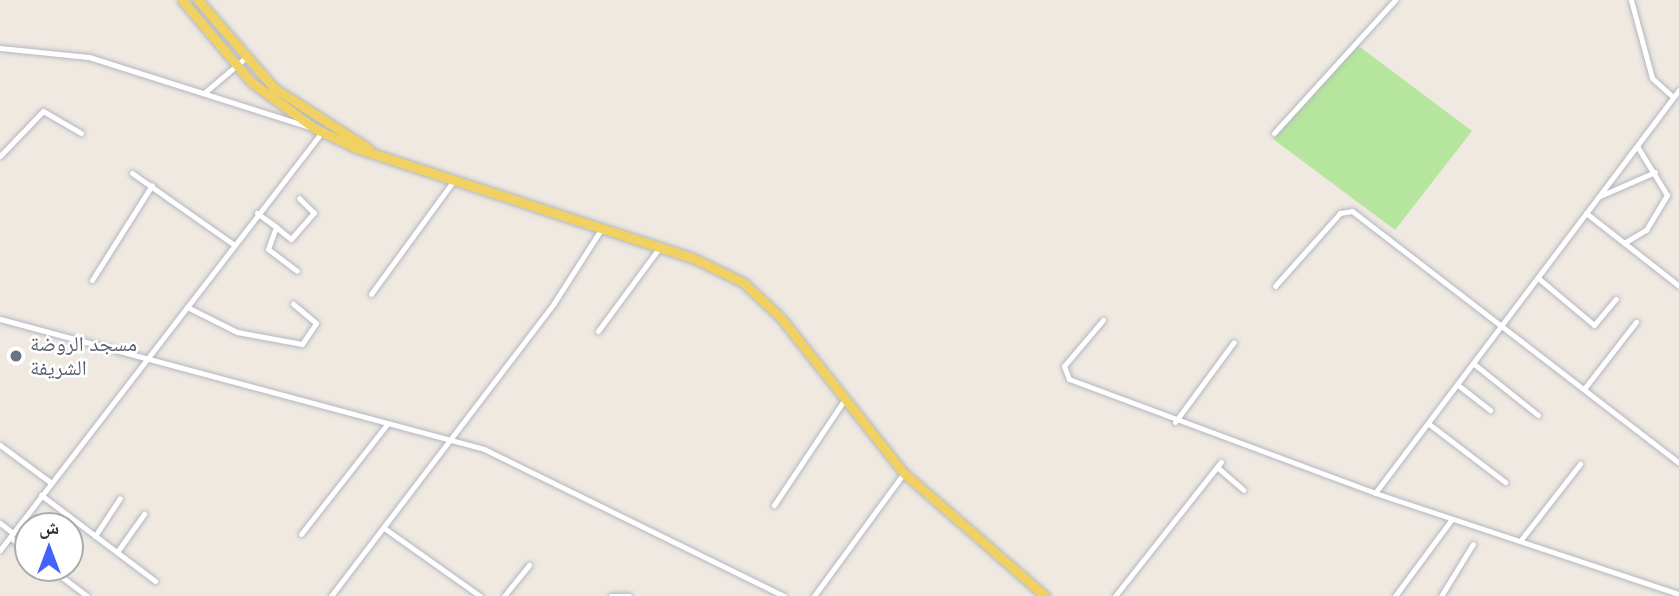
<!DOCTYPE html>
<html>
<head>
<meta charset="utf-8">
<style>
	body { margin:0 }
	#map { position:relative; width:1679px; height:596px; overflow:hidden; background:#efe9e1; font-family:Arial,"Noto Naskh Arabic",sans-serif }
	div>[style] { position:absolute }
	[style*='--x'] { left:calc(var(--x)*1px); top:calc(var(--y)*1px); width:calc(var(--w)*1px); rotate:calc(var(--a)*1deg) }
	.green>* { inset:0; background:#b6e59e }
	.roads { filter:drop-shadow(0 0 2px #b4b7c1) drop-shadow(0 0 2px #b4b7c1) }
	.street>* { height:5px; margin:-2.5px; padding:0 2.5px; transform-origin:2.5px; border-radius:2.5px; background:#fff }
	.primary>* { height:9px; margin:-4.5px; padding:0 4.5px; transform-origin:4.5px; border-radius:4.5px; background:#f2d163 }
	.dots>* { width:19px; height:19px; translate:-50% -50%; box-sizing:border-box; border:4px solid #fff; border-radius:50% }
	span { translate:-50% -50%; white-space:nowrap; text-align:center; line-height:1.15; -webkit-text-stroke:5px #fff; paint-order:stroke }
	.worship-label { font-size:21px; color:#5b616d }
	.left { translate:0 -50%; text-align:left }
	.north { position:absolute; left:14px; top:512px; width:70px; height:70px; box-sizing:border-box; background:#fff; border:2px solid #ababab; border-radius:50%; rotate:0deg; font-size:19px; font-weight:700; line-height:28px; text-align:center; color:#2e2e2e }
	.north::after { content:''; display:block; margin:auto; width:24px; height:32px; background:#4264fb; clip-path:polygon(50% 0,100% 100%,50% 72%,0 100%) }
</style>
</head>
<body>
<div id="map">
	<div class="green">
		<div style="clip-path:polygon(1356px 44px,1472px 131px,1395px 230px,1273px 139px)"></div>
	</div>
	<div class="roads">
		<div class="street">
			<div style="--x:1631;--y:0;--w:81;--a:74.9"></div>
			<div style="--x:1652;--y:78;--w:28;--a:42"></div>
			<div style="--x:0;--y:48;--w:89;--a:5.8"></div>
			<div style="--x:89;--y:57;--w:235;--a:17.6"></div>
			<div style="--x:204;--y:93;--w:52;--a:-40.4"></div>
			<div style="--x:1274;--y:133;--w:180;--a:-47.7"></div>
			<div style="--x:0;--y:156;--w:62;--a:-46.3"></div>
			<div style="--x:43;--y:111;--w:44;--a:30.1"></div>
			<div style="--x:132;--y:173;--w:123;--a:35.1"></div>
			<div style="--x:1600;--y:196;--w:60;--a:-23.6"></div>
			<div style="--x:257;--y:213;--w:24;--a:36"></div>
			<div style="--x:276;--y:227;--w:23;--a:110"></div>
			<div style="--x:268;--y:249;--w:36;--a:37"></div>
			<div style="--x:1586;--y:213;--w:118;--a:38.1"></div>
			<div style="--x:276;--y:227;--w:19;--a:39"></div>
			<div style="--x:291;--y:239;--w:35;--a:-49"></div>
			<div style="--x:314;--y:213;--w:21;--a:-135"></div>
			<div style="--x:1624;--y:243;--w:26;--a:-31"></div>
			<div style="--x:1646;--y:230;--w:41;--a:-59"></div>
			<div style="--x:1667;--y:195;--w:57;--a:-121.5"></div>
			<div style="--x:1538;--y:278;--w:73;--a:40"></div>
			<div style="--x:1594;--y:325;--w:34;--a:-50"></div>
			<div style="--x:92;--y:280;--w:112;--a:-57.7"></div>
			<div style="--x:1275;--y:286;--w:98;--a:-48.3"></div>
			<div style="--x:1340;--y:213;--w:12;--a:-9"></div>
			<div style="--x:1352;--y:211;--w:413;--a:37.6"></div>
			<div style="--x:371;--y:294;--w:142;--a:-53.9"></div>
			<div style="--x:187;--y:307;--w:56;--a:26.6"></div>
			<div style="--x:237;--y:332;--w:66;--a:10.5"></div>
			<div style="--x:302;--y:344;--w:25;--a:-56"></div>
			<div style="--x:316;--y:323;--w:30;--a:-140"></div>
			<div style="--x:0;--y:319;--w:501;--a:15.03"></div>
			<div style="--x:484;--y:449;--w:334;--a:26.1"></div>
			<div style="--x:1103;--y:320;--w:60;--a:130.3"></div>
			<div style="--x:1064;--y:366;--w:14;--a:69"></div>
			<div style="--x:1069;--y:379;--w:327;--a:20.4"></div>
			<div style="--x:1375;--y:493;--w:320;--a:18.4"></div>
			<div style="--x:598;--y:331;--w:104;--a:-53.6"></div>
			<div style="--x:1474;--y:364;--w:82;--a:38.6"></div>
			<div style="--x:1458;--y:385;--w:41;--a:38"></div>
			<div style="--x:1584;--y:389;--w:85;--a:-52.2"></div>
			<div style="--x:1175;--y:422;--w:99;--a:-53.6"></div>
			<div style="--x:1429;--y:424;--w:96;--a:37.3"></div>
			<div style="--x:0;--y:445;--w:62;--a:36.5"></div>
			<div style="--x:1217;--y:467;--w:35;--a:41"></div>
			<div style="--x:1375;--y:493;--w:505;--a:-52.97"></div>
			<div style="--x:41;--y:495;--w:143;--a:37"></div>
			<div style="--x:774;--y:505;--w:124;--a:-56.2"></div>
			<div style="--x:0;--y:523;--w:16;--a:38"></div>
			<div style="--x:384;--y:528;--w:118;--a:35.3"></div>
			<div style="--x:301;--y:534;--w:141;--a:-51.9"></div>
			<div style="--x:95;--y:536;--w:45;--a:-56.7"></div>
			<div style="--x:10;--y:537;--w:23;--a:38"></div>
			<div style="--x:1520;--y:541;--w:98;--a:-52.1"></div>
			<div style="--x:0;--y:550;--w:528;--a:-52.39"></div>
			<div style="--x:117;--y:552;--w:47;--a:-54.6"></div>
			<div style="--x:50;--y:568;--w:46;--a:37.1"></div>
			<div style="--x:331;--y:596;--w:368;--a:-52.7"></div>
			<div style="--x:554;--y:303;--w:89;--a:-57.4"></div>
			<div style="--x:504;--y:596;--w:40;--a:-51"></div>
			<div style="--x:611;--y:596;--w:18;--a:0"></div>
			<div style="--x:814;--y:596;--w:152;--a:-53.8"></div>
			<div style="--x:1115;--y:596;--w:171;--a:-51.7"></div>
			<div style="--x:1395;--y:596;--w:96;--a:-53.5"></div>
			<div style="--x:1441;--y:596;--w:61;--a:-58.4"></div>
		</div>
		<div class="primary">
			<div style="--x:182;--y:0;--w:107;--a:49.9"></div>
			<div style="--x:251;--y:82;--w:78;--a:36.1"></div>
			<div style="--x:314;--y:128;--w:47;--a:25.5"></div>
			<div style="--x:356;--y:148;--w:354;--a:18.1"></div>
			<div style="--x:693;--y:258;--w:57;--a:26.1"></div>
			<div style="--x:744;--y:283;--w:51;--a:43.4"></div>
			<div style="--x:781;--y:318;--w:198;--a:51.6"></div>
			<div style="--x:904;--y:473;--w:187;--a:41.1"></div>
			<div style="--x:198;--y:0;--w:116;--a:49.2"></div>
			<div style="--x:274;--y:88;--w:112;--a:32.6"></div>
		</div>
	</div>
	<div class="dots">
		<div style="left:16px;top:356px;background:#6b7280"></div>
	</div>
	<div class="worship-label">
		<span class="left" style="left:30px;top:356px">مسجد الروضة<br>الشريفة</span>
	</div>
	<div class="north">ش</div>
</div>
</body>
</html>
